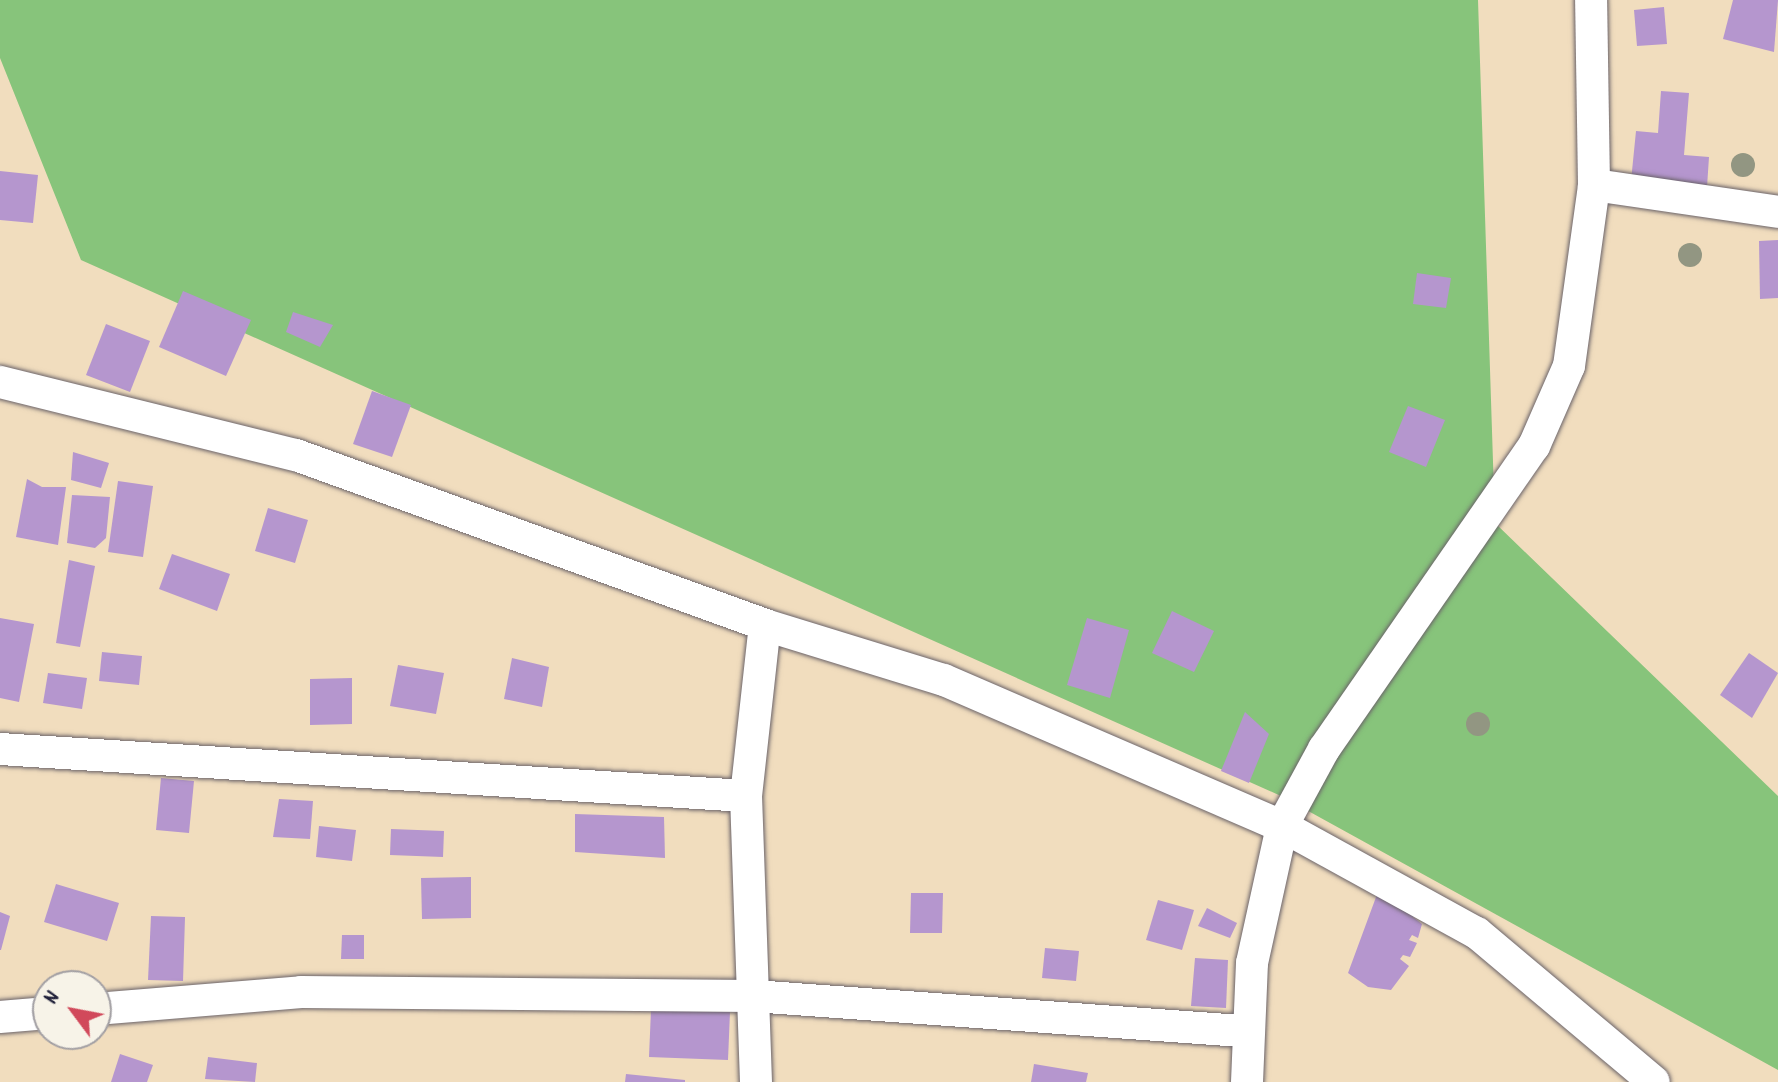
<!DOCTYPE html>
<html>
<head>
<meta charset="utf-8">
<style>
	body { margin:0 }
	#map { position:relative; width:1778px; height:1082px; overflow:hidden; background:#f1ddbe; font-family:Dekko,sans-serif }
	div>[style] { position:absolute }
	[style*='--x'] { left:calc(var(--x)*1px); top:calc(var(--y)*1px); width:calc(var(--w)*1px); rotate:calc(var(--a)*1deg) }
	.green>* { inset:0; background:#87c47b }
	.building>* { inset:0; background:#b596ce }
	.roads { filter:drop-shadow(0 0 2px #6a6369) drop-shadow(0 0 2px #6a6369) }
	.street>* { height:32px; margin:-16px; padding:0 16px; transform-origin:16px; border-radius:16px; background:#fff }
	.trees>* { width:24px; height:24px; margin:-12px; border-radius:50%; background:#929682 }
	span { translate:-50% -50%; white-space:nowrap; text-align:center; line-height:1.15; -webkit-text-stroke:6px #f7f3e8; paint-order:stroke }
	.north { position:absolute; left:32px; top:970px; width:80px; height:80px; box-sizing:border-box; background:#f7f3e8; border:2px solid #a29fa3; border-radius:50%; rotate:302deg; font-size:22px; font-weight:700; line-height:32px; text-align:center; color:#22223b }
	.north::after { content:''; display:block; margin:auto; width:28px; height:36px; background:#d1495b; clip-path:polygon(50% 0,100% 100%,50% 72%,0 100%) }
</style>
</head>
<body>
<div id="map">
	<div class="green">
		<div style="clip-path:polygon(0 0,1478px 0,1495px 523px,1778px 796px,1778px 1070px,1281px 796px,81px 260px,0 58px)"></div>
	</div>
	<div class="building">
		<div style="clip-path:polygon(1733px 0,1778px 0,1774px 52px,1723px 39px)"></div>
		<div style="clip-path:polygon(1664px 7px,1667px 44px,1637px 46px,1634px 10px)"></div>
		<div style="clip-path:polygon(1661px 91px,1689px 93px,1684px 155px,1709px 157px,1707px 187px,1631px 181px,1636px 131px,1658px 133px)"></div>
		<div style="clip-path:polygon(0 171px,38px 175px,33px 223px,0 220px)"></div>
		<div style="clip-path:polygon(1778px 240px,1778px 298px,1760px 299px,1759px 241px)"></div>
		<div style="clip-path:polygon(1417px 273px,1451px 278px,1446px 308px,1413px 304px)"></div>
		<div style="clip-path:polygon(183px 291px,251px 320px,226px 376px,159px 347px)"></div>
		<div style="clip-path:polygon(293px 312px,333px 325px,320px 347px,286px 332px)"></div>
		<div style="clip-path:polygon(106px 324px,150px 341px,130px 392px,86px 375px)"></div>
		<div style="clip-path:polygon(372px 391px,411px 405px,392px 457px,353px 444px)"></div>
		<div style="clip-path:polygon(1408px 406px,1445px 420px,1426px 467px,1389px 452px)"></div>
		<div style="clip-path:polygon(73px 452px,109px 463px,101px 488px,71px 480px)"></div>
		<div style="clip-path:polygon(27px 479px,42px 487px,66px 487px,58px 545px,16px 537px)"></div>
		<div style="clip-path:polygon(118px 481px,153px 486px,143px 557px,108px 552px)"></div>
		<div style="clip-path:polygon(72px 495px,110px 497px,106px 538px,95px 548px,67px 543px)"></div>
		<div style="clip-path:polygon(268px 508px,308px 520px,295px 563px,255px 551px)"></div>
		<div style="clip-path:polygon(172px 554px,230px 574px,217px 611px,159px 589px)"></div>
		<div style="clip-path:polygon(69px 560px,95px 566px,80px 647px,56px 643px)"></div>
		<div style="clip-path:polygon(1172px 611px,1214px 631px,1194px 672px,1152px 653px)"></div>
		<div style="clip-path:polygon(0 618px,34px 624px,19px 702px,0 698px)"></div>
		<div style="clip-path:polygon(1087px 618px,1129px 630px,1110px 698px,1067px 685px)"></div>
		<div style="clip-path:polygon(102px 652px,142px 656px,139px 685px,99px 681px)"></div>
		<div style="clip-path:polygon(1749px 653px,1778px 673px,1752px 718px,1720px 695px)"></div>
		<div style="clip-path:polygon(512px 658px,549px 667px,542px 707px,504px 699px)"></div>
		<div style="clip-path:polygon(398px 665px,444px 673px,436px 714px,390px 706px)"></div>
		<div style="clip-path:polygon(48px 673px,87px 678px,82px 709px,43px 703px)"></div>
		<div style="clip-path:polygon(352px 678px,352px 724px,310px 725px,310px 679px)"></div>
		<div style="clip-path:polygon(1245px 712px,1269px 734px,1249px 783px,1221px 771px)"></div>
		<div style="clip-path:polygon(161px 778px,194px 781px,189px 833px,156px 830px)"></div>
		<div style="clip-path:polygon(279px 799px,313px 801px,310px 839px,273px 837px)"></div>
		<div style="clip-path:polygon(575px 814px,664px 817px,665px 858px,575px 852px)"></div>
		<div style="clip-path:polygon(319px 826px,356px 830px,352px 861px,316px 857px)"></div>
		<div style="clip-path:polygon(391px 829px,444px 831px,443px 857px,390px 855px)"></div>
		<div style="clip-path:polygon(471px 877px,471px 918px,422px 919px,421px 878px)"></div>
		<div style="clip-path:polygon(56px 884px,119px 903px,107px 941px,44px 922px)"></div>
		<div style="clip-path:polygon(1379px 889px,1419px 908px,1413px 917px,1422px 924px,1418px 938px,1412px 935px,1409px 940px,1417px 943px,1410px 957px,1403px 955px,1400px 959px,1409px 966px,1391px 990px,1368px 987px,1348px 973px)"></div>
		<div style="clip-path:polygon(911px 893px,943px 893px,942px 933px,910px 933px)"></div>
		<div style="clip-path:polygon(1158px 900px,1194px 910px,1182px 950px,1146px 940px)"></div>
		<div style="clip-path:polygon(1207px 908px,1237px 923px,1230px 938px,1198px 926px)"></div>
		<div style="clip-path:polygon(0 912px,10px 916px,1px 950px,0 950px)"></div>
		<div style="clip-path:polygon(151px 916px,185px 917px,183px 981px,148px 980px)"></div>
		<div style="clip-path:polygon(342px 935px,364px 935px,364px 959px,341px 959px)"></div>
		<div style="clip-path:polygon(1045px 948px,1079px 951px,1076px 981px,1042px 978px)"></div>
		<div style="clip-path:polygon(1195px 958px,1228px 960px,1226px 1008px,1191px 1006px)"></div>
		<div style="clip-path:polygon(651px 1010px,730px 1012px,728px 1060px,649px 1057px)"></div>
		<div style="clip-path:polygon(120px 1054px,153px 1065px,147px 1082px,111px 1082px)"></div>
		<div style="clip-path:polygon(208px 1057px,257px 1063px,255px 1082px,205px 1079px)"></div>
		<div style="clip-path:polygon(1034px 1064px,1088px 1073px,1086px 1082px,1031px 1082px)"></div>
		<div style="clip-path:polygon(626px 1074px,685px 1080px,685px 1082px,625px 1082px)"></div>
	</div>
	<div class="roads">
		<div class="street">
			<div style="--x:1594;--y:185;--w:186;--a:8.3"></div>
			<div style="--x:0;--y:382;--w:305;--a:13.9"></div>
			<div style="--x:296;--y:455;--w:499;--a:19.9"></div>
			<div style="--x:765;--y:625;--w:187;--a:17.1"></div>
			<div style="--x:944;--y:680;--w:368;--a:23.4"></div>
			<div style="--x:1282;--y:826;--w:222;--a:28.8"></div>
			<div style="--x:1477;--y:933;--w:231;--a:40.1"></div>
			<div style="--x:0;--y:749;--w:747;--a:3.61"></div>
			<div style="--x:96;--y:1009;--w:206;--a:-4.7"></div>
			<div style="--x:301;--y:992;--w:452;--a:0.5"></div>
			<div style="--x:753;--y:996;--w:495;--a:4.1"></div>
			<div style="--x:0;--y:1017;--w:48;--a:-4.8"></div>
			<div style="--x:756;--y:1082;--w:286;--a:-92"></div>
			<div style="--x:746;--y:796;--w:172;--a:-83.7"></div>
			<div style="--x:1247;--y:1082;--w:119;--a:-87.6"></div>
			<div style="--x:1252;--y:963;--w:140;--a:-77.6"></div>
			<div style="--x:1282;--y:826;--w:88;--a:-61.4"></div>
			<div style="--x:1324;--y:749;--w:369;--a:-55.3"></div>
			<div style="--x:1534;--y:446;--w:87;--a:-66.4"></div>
			<div style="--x:1569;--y:366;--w:183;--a:-82.1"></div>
			<div style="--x:1594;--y:185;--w:185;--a:-90.9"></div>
		</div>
	</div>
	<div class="trees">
		<div style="left:1743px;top:165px"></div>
		<div style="left:1690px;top:255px"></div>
		<div style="left:1478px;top:724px"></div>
	</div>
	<div class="north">N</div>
</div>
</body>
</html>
